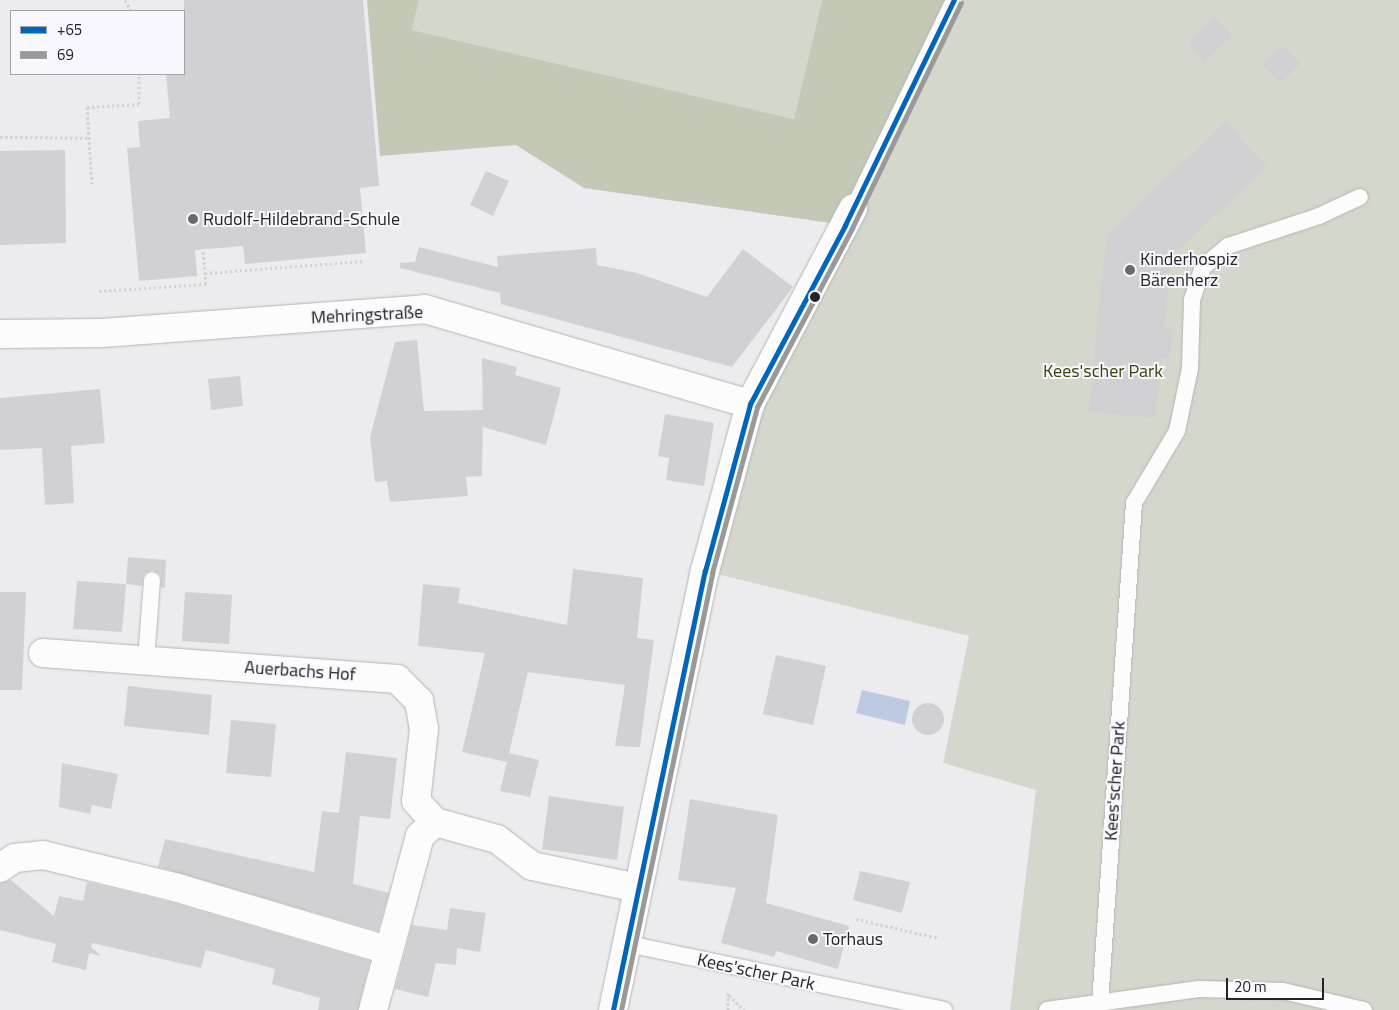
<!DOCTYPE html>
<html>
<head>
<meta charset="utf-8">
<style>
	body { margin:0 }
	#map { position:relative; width:1399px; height:1010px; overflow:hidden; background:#ecebee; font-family:"Titillium Web",sans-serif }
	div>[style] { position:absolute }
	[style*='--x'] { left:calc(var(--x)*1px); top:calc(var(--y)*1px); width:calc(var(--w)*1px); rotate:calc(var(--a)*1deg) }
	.green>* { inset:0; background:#d4d7cc }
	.forest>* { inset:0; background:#c3c8b7 }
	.water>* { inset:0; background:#becae1 }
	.building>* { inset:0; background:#d1d1d3 }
	.round { border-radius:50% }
	.path>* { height:3px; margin-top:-1.5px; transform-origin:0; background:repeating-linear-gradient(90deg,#d3d3d4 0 2.5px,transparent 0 5px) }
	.roads { filter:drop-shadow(0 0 1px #b5b5b6) drop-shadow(0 0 1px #b5b5b6) }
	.service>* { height:16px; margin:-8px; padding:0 8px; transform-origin:8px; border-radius:8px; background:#fcfcfc }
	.minor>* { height:28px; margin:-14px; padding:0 14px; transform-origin:14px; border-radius:14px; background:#fcfcfc }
	.bus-1>* { height:5px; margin:-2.5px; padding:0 2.5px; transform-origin:2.5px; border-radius:2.5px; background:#0065bd }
	.bus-2>* { height:5px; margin:-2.5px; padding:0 2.5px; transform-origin:2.5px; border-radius:2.5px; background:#9a9999 }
	.dots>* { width:14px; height:14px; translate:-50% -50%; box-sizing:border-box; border:2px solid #f8f7fd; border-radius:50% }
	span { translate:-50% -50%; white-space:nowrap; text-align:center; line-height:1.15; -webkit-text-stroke:4px #f8f7fd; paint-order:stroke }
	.poi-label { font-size:18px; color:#242325 }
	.left { translate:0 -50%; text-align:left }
	.street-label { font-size:18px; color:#242325 }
	.park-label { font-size:18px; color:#37430b }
	.legend { position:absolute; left:10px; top:10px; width:175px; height:65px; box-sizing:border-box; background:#f8f7fd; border:1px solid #a3a2a7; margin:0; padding:6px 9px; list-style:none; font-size:15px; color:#242325 }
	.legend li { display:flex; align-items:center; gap:10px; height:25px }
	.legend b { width:25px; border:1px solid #a3a2a7 }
	.scale { position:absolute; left:1226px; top:978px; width:98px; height:22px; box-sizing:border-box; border:2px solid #242325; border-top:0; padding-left:6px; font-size:15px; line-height:18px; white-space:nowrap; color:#242325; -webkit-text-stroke:4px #f8f7fd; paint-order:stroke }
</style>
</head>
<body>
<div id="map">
	<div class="green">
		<div style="clip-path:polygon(419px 0,822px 0,794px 119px,412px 30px)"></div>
		<div style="clip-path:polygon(954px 0,1399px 0,1399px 1010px,1010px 1010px,1036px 790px,943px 763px,969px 636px,705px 571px,750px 404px)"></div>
	</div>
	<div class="forest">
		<div style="clip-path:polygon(367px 0,419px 0,412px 30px,794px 119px,822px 0,954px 0,845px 225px,584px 188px,516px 145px,380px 156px)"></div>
	</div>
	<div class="water">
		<div style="clip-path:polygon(862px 690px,910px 701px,905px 725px,856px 713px)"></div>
	</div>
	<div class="building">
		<div style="clip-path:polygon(184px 0,363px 0,379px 186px,360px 188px,366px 253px,245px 264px,243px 246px,195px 250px,197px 276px,139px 281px,127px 148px,140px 147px,138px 121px,170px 118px,166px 74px,184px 74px)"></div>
		<div style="clip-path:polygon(1215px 17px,1232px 36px,1205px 62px,1188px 43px)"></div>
		<div style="clip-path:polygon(1283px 46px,1300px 64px,1281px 83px,1263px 65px)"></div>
		<div style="clip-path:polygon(1225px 122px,1267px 166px,1171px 257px,1164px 329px,1173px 330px,1170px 359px,1161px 358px,1155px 418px,1089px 412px,1103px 265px,1109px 234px)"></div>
		<div style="clip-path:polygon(65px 150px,66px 243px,0 245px,0 151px)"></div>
		<div style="clip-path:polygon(486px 171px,509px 181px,493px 216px,470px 205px)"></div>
		<div style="clip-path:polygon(419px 247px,498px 267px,497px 256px,596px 248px,597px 265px,637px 273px,707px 297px,743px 249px,793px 287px,732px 367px,501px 304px,500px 293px,400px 268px,400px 263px,415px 262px)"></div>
		<div style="clip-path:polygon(417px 340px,424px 411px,483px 410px,482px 476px,466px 477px,468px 496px,390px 502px,387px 481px,375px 482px,370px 437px,395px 342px)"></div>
		<div style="clip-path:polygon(482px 358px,517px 367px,515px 375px,561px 388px,546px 445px,483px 427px)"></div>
		<div style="clip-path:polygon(240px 376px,243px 406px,211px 410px,208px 379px)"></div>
		<div style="clip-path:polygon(100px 389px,105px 443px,71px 446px,74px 503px,45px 505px,42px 448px,0 450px,0 398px)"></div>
		<div style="clip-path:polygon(665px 414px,714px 423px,704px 486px,666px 480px,669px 458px,658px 456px)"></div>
		<div style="clip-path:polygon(128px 557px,166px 560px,165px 588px,161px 587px,161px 575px,153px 570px,144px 574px,142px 586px,126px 584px)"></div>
		<div style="clip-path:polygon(573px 569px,643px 578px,637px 638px,654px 640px,640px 747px,615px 746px,625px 685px,528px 672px,507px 762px,462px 752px,485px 653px,418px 646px,423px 584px,460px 588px,458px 603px,567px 625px)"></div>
		<div style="clip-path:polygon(77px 581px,126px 584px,122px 632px,73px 629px)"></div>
		<div style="clip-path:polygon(0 592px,26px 592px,22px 690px,0 690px)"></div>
		<div style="clip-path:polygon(185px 592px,232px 595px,229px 644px,182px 641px)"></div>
		<div style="clip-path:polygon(776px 655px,826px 666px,813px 725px,763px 714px)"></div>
		<div style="clip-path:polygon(128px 686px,212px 695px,209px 735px,124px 726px)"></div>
		<div class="round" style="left:912px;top:703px;width:32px;height:32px"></div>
		<div style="clip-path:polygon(231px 720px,276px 724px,271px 777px,226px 773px)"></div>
		<div style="clip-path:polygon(346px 752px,397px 758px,390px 819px,360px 816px,353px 884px,389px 893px,378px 931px,158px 867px,165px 839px,314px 872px,322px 811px,339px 813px)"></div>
		<div style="clip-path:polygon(509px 753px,539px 760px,530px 797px,500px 791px)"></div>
		<div style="clip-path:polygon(62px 763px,118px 774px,111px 809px,92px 805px,90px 814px,59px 807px)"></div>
		<div style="clip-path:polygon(549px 796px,624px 807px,617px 860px,542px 849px)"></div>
		<div style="clip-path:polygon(690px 799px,778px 815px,766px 903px,849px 926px,838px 969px,776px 951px,774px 957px,721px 943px,736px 888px,678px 880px)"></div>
		<div style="clip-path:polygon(860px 871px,910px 882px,902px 913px,853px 900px)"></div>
		<div style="clip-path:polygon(11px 880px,54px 916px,59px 896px,83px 901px,87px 882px,174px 903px,370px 961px,358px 1010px,318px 1010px,320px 998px,272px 984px,275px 969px,206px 950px,201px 968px,92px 943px,91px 947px,101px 956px,89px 953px,86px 970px,52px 962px,56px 944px,0 930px,0 883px)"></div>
		<div style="clip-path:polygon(450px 908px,486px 913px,480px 952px,457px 948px,456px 965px,436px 963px,428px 997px,395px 989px,412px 925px,447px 930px)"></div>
	</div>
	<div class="path">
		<div style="--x:125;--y:0;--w:13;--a:61"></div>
		<div style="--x:0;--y:137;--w:89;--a:0.6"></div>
		<div style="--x:1380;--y:181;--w:24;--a:-38"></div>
		<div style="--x:92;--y:184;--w:77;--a:-93.7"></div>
		<div style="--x:87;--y:107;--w:52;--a:-3.3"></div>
		<div style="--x:139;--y:104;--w:30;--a:-90"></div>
		<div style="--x:205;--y:273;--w:160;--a:-4.3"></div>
		<div style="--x:99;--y:291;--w:107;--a:-3.7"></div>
		<div style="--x:206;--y:284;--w:34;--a:-95"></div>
		<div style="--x:1215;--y:369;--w:184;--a:3.4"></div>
		<div style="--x:856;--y:919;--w:85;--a:12.9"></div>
		<div style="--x:729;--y:995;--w:21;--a:45"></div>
		<div style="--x:728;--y:1010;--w:19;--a:-90"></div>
	</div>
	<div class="roads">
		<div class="service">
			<div style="--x:853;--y:209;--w:232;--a:-64.2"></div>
			<div style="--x:146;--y:660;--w:80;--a:-85.7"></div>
			<div style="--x:628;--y:944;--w:323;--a:11.8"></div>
			<div style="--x:1100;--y:1004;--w:502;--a:-86.12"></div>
			<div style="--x:1134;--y:503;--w:84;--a:-59.2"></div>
			<div style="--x:1177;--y:431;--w:64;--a:-78.3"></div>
			<div style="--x:1190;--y:368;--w:68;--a:-88.3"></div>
			<div style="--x:1192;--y:300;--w:35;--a:-72"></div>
			<div style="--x:1203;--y:267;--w:33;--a:-40"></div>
			<div style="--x:1228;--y:246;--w:96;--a:-18.2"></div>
			<div style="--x:1319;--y:216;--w:45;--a:-24.9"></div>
			<div style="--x:1047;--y:1010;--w:153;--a:-7.9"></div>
			<div style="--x:1199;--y:989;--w:84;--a:1.4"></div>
			<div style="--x:1283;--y:991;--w:83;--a:13.2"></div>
		</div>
		<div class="minor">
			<div style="--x:0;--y:334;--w:102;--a:-0.6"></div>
			<div style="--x:102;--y:333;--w:324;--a:-4.2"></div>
			<div style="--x:425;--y:309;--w:339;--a:16.3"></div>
			<div style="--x:43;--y:653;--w:355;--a:4.2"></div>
			<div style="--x:397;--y:679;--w:31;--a:45"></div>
			<div style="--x:419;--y:701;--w:28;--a:80"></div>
			<div style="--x:424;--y:729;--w:72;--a:96.3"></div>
			<div style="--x:416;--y:801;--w:28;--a:48"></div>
			<div style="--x:0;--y:868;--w:18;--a:-34"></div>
			<div style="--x:15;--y:858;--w:28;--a:-6"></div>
			<div style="--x:43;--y:855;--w:139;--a:13.7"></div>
			<div style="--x:178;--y:888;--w:218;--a:16.5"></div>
			<div style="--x:373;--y:1010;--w:180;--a:-74.9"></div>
			<div style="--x:420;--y:836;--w:21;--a:-43"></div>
			<div style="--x:435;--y:822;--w:64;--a:15.3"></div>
			<div style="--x:497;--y:839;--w:44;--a:37.6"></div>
			<div style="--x:532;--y:866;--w:108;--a:11.7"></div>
			<div style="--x:613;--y:1010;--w:449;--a:-78.2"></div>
			<div style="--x:705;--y:571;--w:173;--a:-74.9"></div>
			<div style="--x:750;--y:404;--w:221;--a:-62.2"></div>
		</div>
	</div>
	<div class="bus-1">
		<div style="--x:613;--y:1010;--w:449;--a:-78.2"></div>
		<div style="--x:705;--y:571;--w:173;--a:-74.9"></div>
		<div style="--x:750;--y:404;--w:203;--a:-62"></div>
		<div style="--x:845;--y:225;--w:250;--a:-64.2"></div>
	</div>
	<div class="bus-2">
		<div style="--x:621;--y:1010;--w:446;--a:-78.2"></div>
		<div style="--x:712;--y:573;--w:172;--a:-74.8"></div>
		<div style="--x:757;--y:407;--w:203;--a:-62"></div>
		<div style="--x:852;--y:228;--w:250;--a:-64.2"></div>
	</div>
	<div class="dots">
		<div style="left:193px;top:219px;background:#6a696b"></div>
		<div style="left:1130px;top:270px;background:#6a696b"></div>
		<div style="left:815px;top:297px;background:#242325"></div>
		<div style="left:813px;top:939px;background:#6a696b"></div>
	</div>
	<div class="poi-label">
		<span class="left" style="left:203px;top:219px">Rudolf-Hildebrand-Schule</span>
		<span class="left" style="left:1140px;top:270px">Kinderhospiz<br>Bärenherz</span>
		<span class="left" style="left:823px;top:939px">Torhaus</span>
	</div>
	<div class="street-label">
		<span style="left:367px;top:315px;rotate:-3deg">Mehringstraße</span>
		<span style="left:300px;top:671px;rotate:4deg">Auerbachs Hof</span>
		<span style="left:1115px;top:781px;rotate:-86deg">Kees'scher Park</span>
		<span style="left:756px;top:972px;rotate:12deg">Kees'scher Park</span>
	</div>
	<div class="park-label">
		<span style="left:1103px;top:371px">Kees'scher Park</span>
	</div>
	<ul class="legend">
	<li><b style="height:6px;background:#0065bd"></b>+65</li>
	<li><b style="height:6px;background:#9a9999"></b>69</li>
	</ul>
	<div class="scale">20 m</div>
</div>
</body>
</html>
